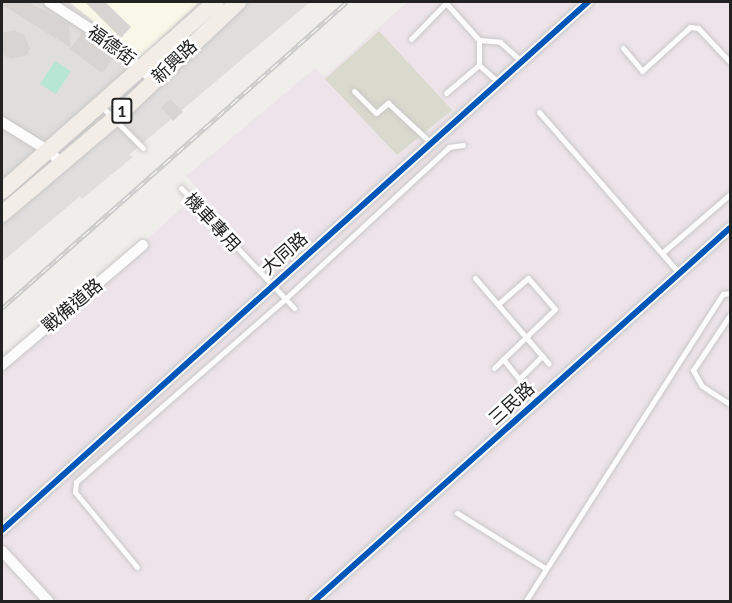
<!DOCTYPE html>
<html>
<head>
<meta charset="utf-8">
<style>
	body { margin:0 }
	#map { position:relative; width:732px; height:603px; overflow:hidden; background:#f0eeeb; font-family:Lato,"Noto Sans TC",sans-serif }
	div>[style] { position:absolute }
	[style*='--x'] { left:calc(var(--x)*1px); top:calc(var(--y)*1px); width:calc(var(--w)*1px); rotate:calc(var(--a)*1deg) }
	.residential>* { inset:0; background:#dfdedc }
	.industrial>* { inset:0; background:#ede4e9 }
	.education>* { inset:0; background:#f8f7e8 }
	.construction>* { inset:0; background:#d9d9cd }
	.pitch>* { inset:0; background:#b7e6d2 }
	.parking>* { inset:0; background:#e0dfde }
	.building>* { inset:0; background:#d7d4d2 }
	.roads { filter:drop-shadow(0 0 2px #c9c8c7) drop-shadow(0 0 2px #c9c8c7) }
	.service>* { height:5px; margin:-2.5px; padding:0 2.5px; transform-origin:2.5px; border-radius:2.5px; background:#fdfcfc }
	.minor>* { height:10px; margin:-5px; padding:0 5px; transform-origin:5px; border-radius:5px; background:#fdfcfc }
	.primary>* { height:16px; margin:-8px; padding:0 8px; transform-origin:8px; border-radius:8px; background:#f3ede7 }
	.rail>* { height:5px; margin-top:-2.5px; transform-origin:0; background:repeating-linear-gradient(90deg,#fff 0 9px,#ccc 0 18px); box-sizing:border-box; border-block:2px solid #ccc }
	.cycleway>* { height:6px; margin:-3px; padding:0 3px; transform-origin:3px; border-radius:3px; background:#0057b8 }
	span { translate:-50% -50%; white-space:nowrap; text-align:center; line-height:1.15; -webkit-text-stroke:5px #fff; paint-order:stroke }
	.shield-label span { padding:2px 4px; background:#fff; border:2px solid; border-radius:4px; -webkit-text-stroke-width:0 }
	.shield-label { font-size:16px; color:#222; font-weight:700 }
	.street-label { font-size:18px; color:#222 }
	.frame { position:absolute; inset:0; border:3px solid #222; pointer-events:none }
</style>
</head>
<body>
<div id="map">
	<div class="residential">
		<div style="clip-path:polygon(2px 2px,310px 2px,2px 262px)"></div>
	</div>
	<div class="industrial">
		<div style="clip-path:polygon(407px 2px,730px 2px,730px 601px,2px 601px,2px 371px,200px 191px,186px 176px,315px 68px,324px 77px)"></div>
	</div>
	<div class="education">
		<div style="clip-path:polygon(69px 2px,199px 2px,140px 58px)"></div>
	</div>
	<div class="construction">
		<div style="clip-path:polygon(379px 31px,452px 110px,397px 155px,325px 79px)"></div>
	</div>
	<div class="pitch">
		<div style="clip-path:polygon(55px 61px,71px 71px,56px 94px,40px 84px)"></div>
	</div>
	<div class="parking">
		<div style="clip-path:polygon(105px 143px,133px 157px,82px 199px,62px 176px)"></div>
	</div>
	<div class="building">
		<div style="clip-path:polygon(2px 2px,28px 2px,69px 24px,70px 47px,2px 5px)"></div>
		<div style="clip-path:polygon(85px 2px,105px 2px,131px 27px,121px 38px)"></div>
		<div style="clip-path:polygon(14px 30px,24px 35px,30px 48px,27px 55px,11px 59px,2px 54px,2px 33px)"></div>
		<div style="clip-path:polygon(82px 33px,115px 57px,102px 73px,70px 49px)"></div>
		<div style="clip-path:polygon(170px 99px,183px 112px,173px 121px,161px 107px)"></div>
	</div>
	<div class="roads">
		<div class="service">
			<div style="--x:445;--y:2;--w:51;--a:48.2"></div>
			<div style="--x:479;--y:40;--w:25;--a:90"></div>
			<div style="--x:479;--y:65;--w:25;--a:42"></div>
			<div style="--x:411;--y:39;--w:52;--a:-45.8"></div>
			<div style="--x:479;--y:40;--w:21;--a:5"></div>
			<div style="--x:500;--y:42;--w:28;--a:42"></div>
			<div style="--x:623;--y:48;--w:30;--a:50"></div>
			<div style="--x:642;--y:71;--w:65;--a:-42.5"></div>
			<div style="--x:690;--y:27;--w:8;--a:7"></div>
			<div style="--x:698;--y:28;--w:47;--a:46.7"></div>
			<div style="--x:354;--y:91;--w:31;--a:45"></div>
			<div style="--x:376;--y:113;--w:16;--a:-40"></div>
			<div style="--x:388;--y:103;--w:59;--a:42.9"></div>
			<div style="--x:446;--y:93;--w:43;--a:-40.3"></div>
			<div style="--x:102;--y:107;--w:58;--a:45"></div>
			<div style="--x:539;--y:112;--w:213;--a:49"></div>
			<div style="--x:181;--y:188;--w:165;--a:46.7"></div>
			<div style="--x:662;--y:253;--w:90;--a:-40.9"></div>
			<div style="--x:475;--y:278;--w:113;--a:49.3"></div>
			<div style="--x:730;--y:315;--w:66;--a:123.9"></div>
			<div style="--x:693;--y:370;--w:18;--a:61"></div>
			<div style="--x:702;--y:386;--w:33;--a:33"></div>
			<div style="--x:503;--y:359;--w:53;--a:51.2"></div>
			<div style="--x:494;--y:368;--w:85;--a:-44"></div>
			<div style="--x:555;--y:309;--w:41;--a:-131.1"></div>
			<div style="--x:528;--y:278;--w:40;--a:139"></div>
			<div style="--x:519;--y:379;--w:33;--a:-45"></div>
			<div style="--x:457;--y:513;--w:104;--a:32"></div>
			<div style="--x:137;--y:567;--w:97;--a:-129.6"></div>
			<div style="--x:75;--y:492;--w:10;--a:-84"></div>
			<div style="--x:76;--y:482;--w:278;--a:-41.2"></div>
			<div style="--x:285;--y:299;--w:224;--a:-42.8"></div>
			<div style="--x:449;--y:147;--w:14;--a:-8"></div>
			<div style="--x:525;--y:602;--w:366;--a:-57.3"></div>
			<div style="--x:723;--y:294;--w:7;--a:-8"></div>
		</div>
		<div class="minor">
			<div style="--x:49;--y:2;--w:69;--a:33.2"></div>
			<div style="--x:107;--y:40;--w:62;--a:40.4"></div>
			<div style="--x:2;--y:122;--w:55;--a:31.7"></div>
			<div style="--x:49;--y:151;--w:18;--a:45"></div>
			<div style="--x:2;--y:365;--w:185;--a:-40.4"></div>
			<div style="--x:2;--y:530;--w:789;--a:-42.02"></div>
			<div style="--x:2;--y:551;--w:69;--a:47.3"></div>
			<div style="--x:313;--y:602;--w:560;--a:-41.89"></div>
		</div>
		<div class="primary">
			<div style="--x:2;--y:191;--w:286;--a:-41.5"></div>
			<div style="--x:2;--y:214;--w:145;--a:-40.3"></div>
			<div style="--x:113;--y:120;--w:172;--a:-43.3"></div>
		</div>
	</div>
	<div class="rail">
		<div style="--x:2;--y:308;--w:461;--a:-41.6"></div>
	</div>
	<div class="cycleway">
		<div style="--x:2;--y:530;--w:789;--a:-42.02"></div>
		<div style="--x:313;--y:602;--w:560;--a:-41.89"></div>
	</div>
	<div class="shield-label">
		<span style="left:122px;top:111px">1</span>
	</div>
	<div class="street-label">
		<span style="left:112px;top:45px;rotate:36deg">福德街</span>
		<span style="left:174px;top:61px;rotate:-43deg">新興路</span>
		<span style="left:213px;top:222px;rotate:47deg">機車專用</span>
		<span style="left:284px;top:253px;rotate:-41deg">大同路</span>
		<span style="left:72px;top:305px;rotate:-40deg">戰備道路</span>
		<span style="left:511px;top:403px;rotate:-42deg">三民路</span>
	</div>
	<div class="frame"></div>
</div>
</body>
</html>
